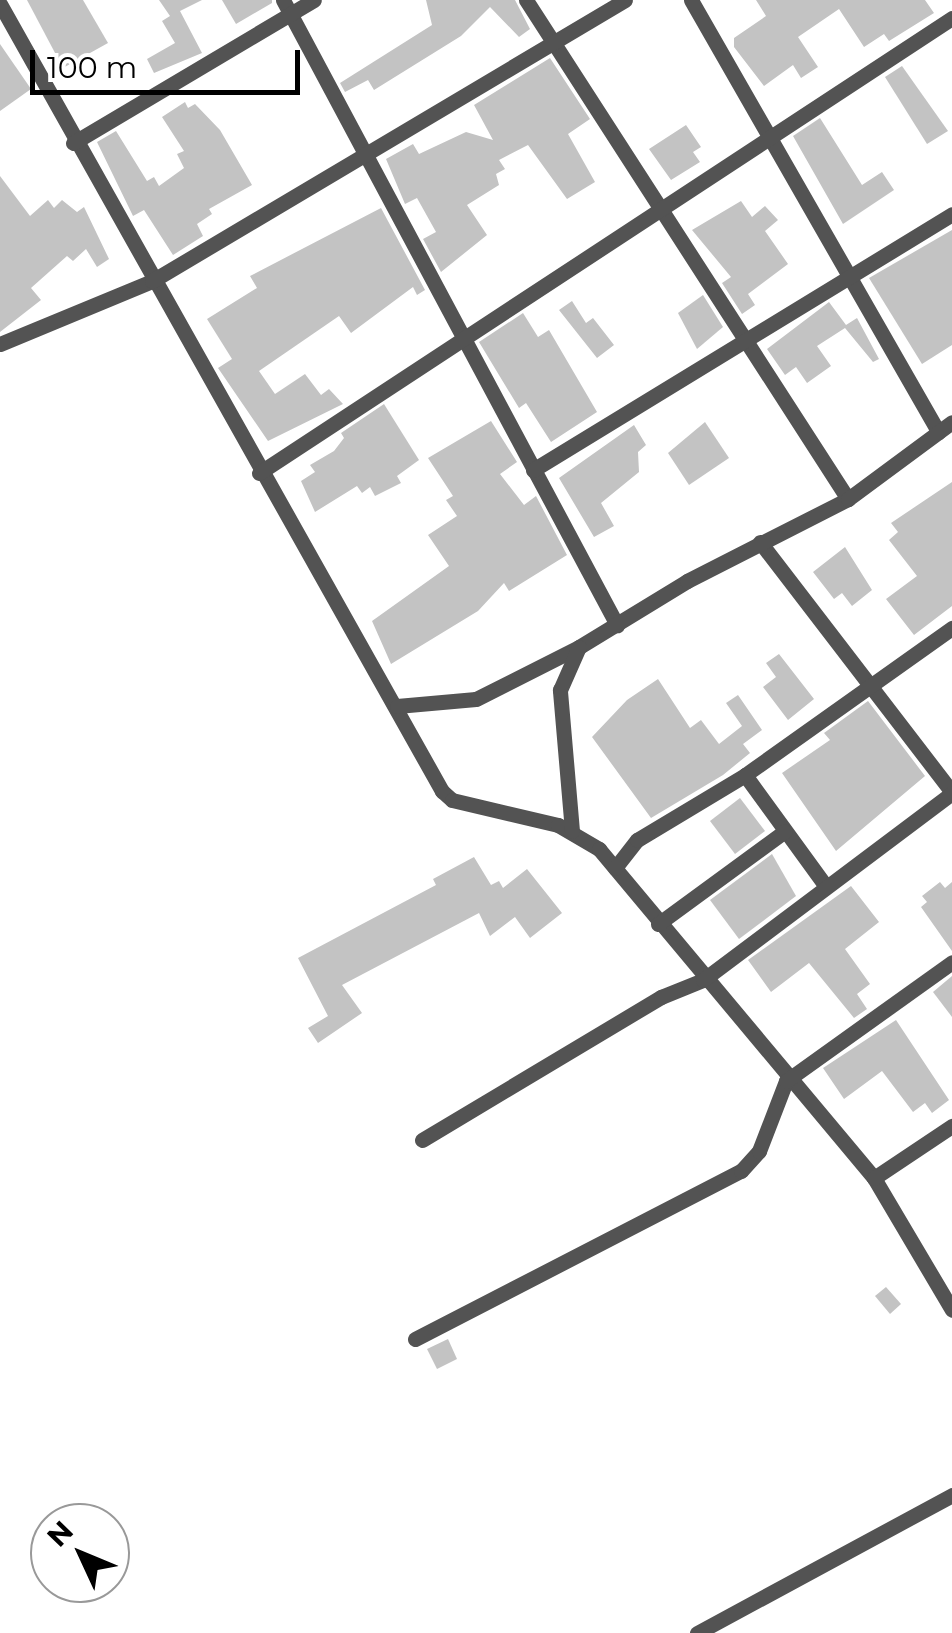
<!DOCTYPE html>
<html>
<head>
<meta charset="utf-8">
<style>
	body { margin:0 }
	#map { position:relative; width:952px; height:1633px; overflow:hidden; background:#fff; font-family:Montserrat,sans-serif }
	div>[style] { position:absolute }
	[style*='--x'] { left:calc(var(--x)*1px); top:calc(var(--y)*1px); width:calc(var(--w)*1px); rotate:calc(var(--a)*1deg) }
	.building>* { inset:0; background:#c3c3c3 }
	.street>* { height:15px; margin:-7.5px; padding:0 7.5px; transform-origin:7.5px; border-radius:7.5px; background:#535353 }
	span { translate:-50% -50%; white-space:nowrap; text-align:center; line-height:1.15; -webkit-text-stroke:10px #fff; paint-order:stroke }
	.north { position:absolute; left:30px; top:1503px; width:100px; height:100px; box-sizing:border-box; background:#fff; border:2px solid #999; border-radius:50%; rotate:314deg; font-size:28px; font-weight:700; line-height:40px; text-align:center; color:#000 }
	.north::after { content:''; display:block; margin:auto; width:35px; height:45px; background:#000; clip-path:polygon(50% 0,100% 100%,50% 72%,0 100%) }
	.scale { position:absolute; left:30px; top:50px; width:270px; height:45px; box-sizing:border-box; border:5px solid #000; border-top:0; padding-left:12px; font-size:30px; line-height:35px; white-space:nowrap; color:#000; -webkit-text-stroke:8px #fff; paint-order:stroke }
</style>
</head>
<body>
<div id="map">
	<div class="building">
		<div style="clip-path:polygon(27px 0,83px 0,108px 43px,63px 68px)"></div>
		<div style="clip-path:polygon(159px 0,202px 0,180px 11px,202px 53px,154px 73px,147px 59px,175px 43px,162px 21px,170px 16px)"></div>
		<div style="clip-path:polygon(222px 0,272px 0,272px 3px,236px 24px)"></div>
		<div style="clip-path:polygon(426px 0,515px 0,530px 29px,519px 37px,490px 7px,461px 36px,374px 90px,368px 80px,345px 92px,340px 83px,432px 25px)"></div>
		<div style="clip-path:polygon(756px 0,925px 0,934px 13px,889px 41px,884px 34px,864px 47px,839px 9px,798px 37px,818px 67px,801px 78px,793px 65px,764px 86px,734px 47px,734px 38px,766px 16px)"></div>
		<div style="clip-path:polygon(0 44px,31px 89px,0 111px)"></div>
		<div style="clip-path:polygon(550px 58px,590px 119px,568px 134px,595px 182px,567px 199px,528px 145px,499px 160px,505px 169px,496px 174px,499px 185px,467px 205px,487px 235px,441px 272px,423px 239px,436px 232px,417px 198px,405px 204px,386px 159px,413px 144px,419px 154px,466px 132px,493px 140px,474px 105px)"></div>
		<div style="clip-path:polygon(902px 66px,948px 131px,927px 144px,885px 77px)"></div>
		<div style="clip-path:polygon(185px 102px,188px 108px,195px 104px,220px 130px,252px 185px,209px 209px,212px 214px,197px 224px,203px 236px,173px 255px,144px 210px,133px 216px,97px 142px,116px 131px,147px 181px,154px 177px,159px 186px,184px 168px,177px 154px,184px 151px,162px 117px)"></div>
		<div style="clip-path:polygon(820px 118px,862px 185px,882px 172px,894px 190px,843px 224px,793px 136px)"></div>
		<div style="clip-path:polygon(686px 125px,701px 147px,693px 152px,700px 162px,671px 180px,649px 149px)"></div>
		<div style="clip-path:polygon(0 176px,30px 216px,48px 200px,54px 208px,62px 200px,77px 212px,84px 207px,109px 259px,97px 267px,86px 249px,73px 261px,67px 256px,31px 288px,41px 300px,0 332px)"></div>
		<div style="clip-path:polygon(741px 201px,752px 217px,765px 206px,778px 220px,765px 231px,788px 264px,748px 294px,755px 305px,742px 314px,722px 283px,731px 277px,692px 230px)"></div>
		<div style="clip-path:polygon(381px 208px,425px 290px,417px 295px,413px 287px,351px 333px,339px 316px,259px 371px,275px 394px,305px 374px,321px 395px,329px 389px,343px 404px,268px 441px,218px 368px,232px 359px,207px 319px,257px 288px,250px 276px)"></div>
		<div style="clip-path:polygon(952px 230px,952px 345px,922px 364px,869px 278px)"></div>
		<div style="clip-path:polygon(703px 295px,723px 327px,697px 349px,678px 313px)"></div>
		<div style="clip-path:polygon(572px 301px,586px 323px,593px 318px,614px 345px,597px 358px,559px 310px)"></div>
		<div style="clip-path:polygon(829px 302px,846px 325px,857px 318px,879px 359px,873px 362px,845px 328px,817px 346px,831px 366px,807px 383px,796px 367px,785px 375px,767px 349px)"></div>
		<div style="clip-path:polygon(523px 313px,538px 337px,549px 330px,597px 412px,551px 442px,526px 403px,519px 408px,479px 342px)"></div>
		<div style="clip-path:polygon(384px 404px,419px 460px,397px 476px,401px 483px,375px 496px,370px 487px,362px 493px,357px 486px,315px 512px,301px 481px,315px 472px,310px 465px,334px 451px,344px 438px,341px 433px)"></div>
		<div style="clip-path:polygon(491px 421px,517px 462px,500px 474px,524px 505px,536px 496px,567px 555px,509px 591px,504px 583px,478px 611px,391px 664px,372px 621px,449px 566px,428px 535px,457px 516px,446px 500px,453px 496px,428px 458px)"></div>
		<div style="clip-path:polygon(705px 422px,729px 458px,689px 485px,668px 453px)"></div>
		<div style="clip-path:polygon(634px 425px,646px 445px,638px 452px,639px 472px,601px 503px,614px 526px,594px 537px,559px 478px)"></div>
		<div style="clip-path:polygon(952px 482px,952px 606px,914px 635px,886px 599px,917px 576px,889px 540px,898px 532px,891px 523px)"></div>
		<div style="clip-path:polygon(845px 547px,872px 590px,852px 606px,842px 593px,834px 599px,813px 572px)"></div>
		<div style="clip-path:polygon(779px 654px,814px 699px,788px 720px,763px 687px,776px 677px,766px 663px)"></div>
		<div style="clip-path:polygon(658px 679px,690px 728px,701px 720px,719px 744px,742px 726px,726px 703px,738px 695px,762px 730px,743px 744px,750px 753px,723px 775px,651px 818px,592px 737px,627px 700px)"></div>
		<div style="clip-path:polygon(868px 701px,925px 776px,836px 851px,782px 773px,830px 740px,824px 733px)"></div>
		<div style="clip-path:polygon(740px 798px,765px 831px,735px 854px,710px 821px)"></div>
		<div style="clip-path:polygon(772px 854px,796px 896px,739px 939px,710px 900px)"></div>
		<div style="clip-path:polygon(474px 857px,491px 885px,499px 881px,503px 888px,527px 869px,562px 913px,530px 938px,515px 917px,490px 936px,479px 913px,342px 985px,362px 1013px,318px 1043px,308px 1028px,328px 1016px,298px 958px,436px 885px,433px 879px)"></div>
		<div style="clip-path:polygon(940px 882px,945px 888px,952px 882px,952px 951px,921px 907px,927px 902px,922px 896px)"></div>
		<div style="clip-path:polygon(851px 886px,879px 922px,845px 949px,870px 984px,857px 994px,867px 1009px,854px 1018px,809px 963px,771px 992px,748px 960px)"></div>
		<div style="clip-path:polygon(952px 976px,952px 1017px,933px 992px)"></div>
		<div style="clip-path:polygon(896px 1020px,949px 1100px,932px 1113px,925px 1103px,913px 1112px,882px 1071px,844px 1099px,823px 1068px)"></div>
		<div style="clip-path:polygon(886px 1287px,901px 1304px,890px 1314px,875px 1296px)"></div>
		<div style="clip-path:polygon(448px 1339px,457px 1359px,437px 1369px,427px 1349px)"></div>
	</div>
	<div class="street">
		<div style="--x:283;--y:0;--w:709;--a:61.88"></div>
		<div style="--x:526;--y:0;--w:594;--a:57.17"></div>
		<div style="--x:691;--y:0;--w:498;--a:60.2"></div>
		<div style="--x:0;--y:4;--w:903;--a:60.68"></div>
		<div style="--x:442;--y:791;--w:13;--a:42"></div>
		<div style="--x:452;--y:800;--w:109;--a:13.3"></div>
		<div style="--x:558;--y:825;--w:48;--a:30.3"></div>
		<div style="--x:599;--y:849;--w:429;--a:50.1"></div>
		<div style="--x:874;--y:1178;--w:153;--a:59.4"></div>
		<div style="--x:73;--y:143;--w:280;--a:-30.7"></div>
		<div style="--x:0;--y:344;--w:165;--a:-22.5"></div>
		<div style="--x:152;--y:281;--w:550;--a:-30.71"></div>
		<div style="--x:533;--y:470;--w:491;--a:-31.4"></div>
		<div style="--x:259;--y:473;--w:829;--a:-33.29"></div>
		<div style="--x:760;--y:542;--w:315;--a:52.5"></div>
		<div style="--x:397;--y:706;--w:79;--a:-5.1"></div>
		<div style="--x:476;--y:699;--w:115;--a:-26.8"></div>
		<div style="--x:579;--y:647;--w:127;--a:-31.4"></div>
		<div style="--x:687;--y:581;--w:181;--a:-27"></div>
		<div style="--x:848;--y:499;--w:129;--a:-36.5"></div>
		<div style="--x:745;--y:775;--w:136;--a:54"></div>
		<div style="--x:572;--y:831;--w:142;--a:-94.9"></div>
		<div style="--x:560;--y:690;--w:47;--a:-66.2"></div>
		<div style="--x:615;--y:868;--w:36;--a:-52"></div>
		<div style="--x:637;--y:840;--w:126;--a:-31"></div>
		<div style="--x:745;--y:775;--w:254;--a:-35.4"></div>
		<div style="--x:658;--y:924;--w:157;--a:-36.2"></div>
		<div style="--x:422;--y:1140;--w:279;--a:-30.9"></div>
		<div style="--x:661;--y:997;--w:45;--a:-22"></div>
		<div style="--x:703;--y:980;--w:311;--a:-36.9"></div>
		<div style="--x:874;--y:1178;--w:94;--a:-33.7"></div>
		<div style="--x:415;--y:1339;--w:367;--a:-27.3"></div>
		<div style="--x:741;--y:1171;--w:27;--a:-48"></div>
		<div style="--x:759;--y:1151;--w:75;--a:-68.9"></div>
		<div style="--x:786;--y:1081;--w:204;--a:-35.6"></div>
		<div style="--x:697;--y:1633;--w:290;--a:-28.4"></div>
	</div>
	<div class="north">N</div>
	<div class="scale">100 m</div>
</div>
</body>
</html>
